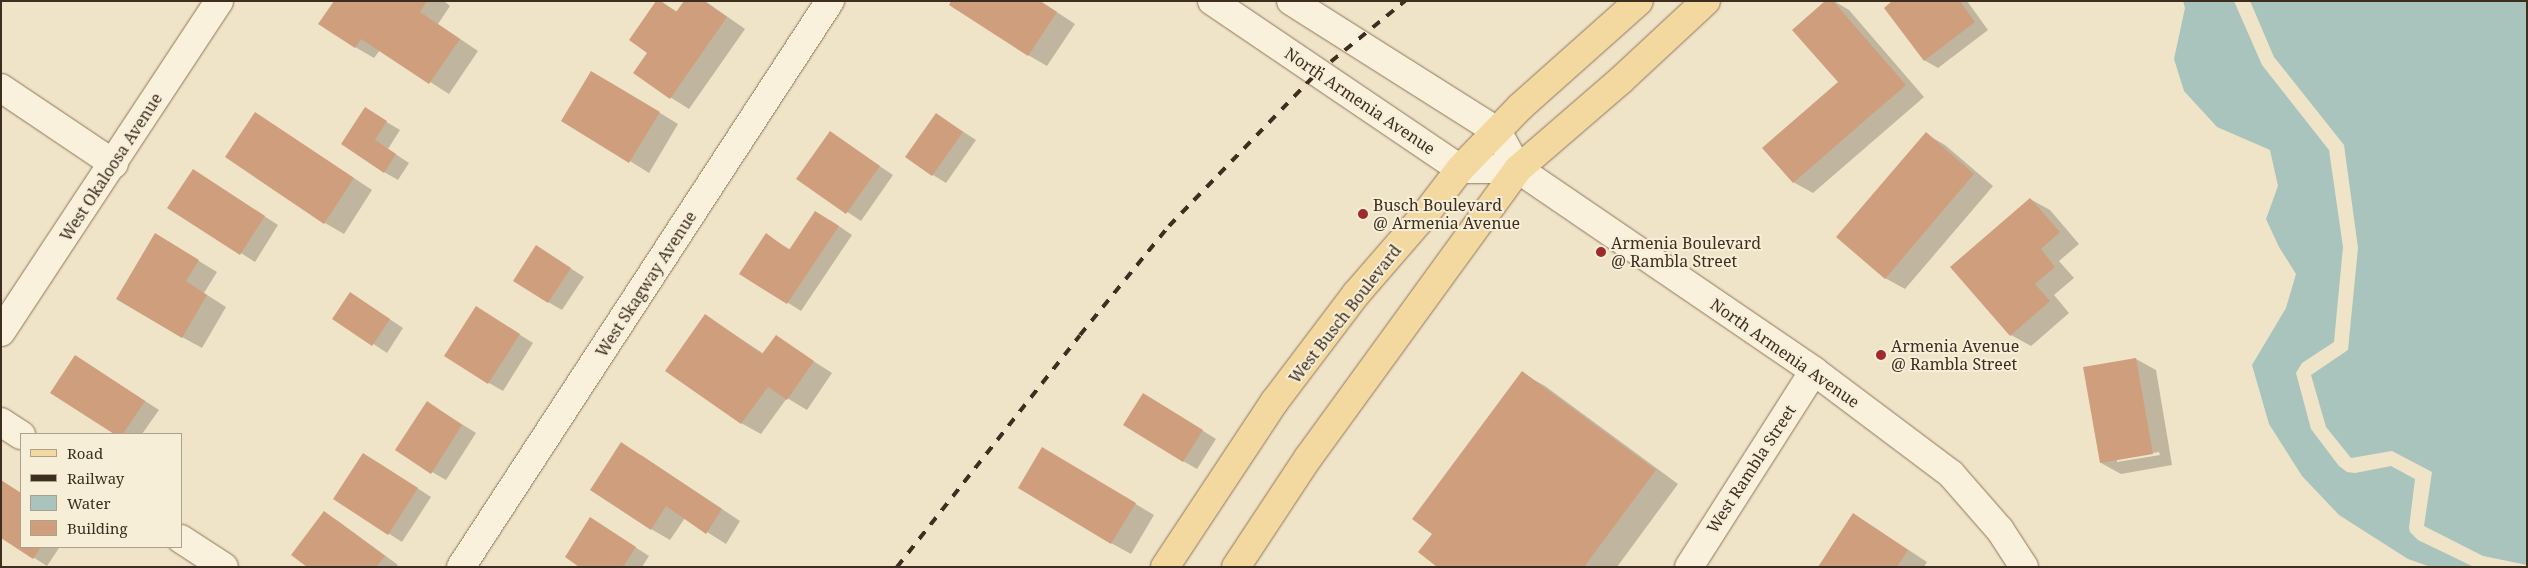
<!DOCTYPE html>
<html>
<head>
<meta charset="utf-8">
<style>
	body { margin:0 }
	#map { position:relative; width:2528px; height:568px; overflow:hidden; background:#f0e4c8; font-family:"Noto Serif",serif }
	div>[style] { position:absolute }
	[style*='--x'] { left:calc(var(--x)*1px); top:calc(var(--y)*1px); width:calc(var(--w)*1px); rotate:calc(var(--a)*1deg) }
	.water>* { inset:0; background:#a9c4bc }
	.shadow>* { inset:0; background:#0003 }
	.building>* { inset:0; background:#cf9f7d }
	.roads { filter:drop-shadow(0 0 1px #8d765c) drop-shadow(0 0 1px #8d765c) }
	.street>* { height:28px; margin:-14px; padding:0 14px; transform-origin:14px; border-radius:14px; background:#faf1dc }
	.secondary>* { height:28px; margin:-14px; padding:0 14px; transform-origin:14px; border-radius:14px; background:#faf1dc }
	.primary>* { height:28px; margin:-14px; padding:0 14px; transform-origin:14px; border-radius:14px; background:#f3d9a0 }
	.rail>* { height:4px; margin-top:-2px; transform-origin:0; background:repeating-linear-gradient(90deg,#3d2e20 0 9px,transparent 0 18px) }
	.dots>* { width:14px; height:14px; translate:-50% -50%; box-sizing:border-box; border:2px solid #f7eed8; border-radius:50% }
	span { translate:-50% -50%; white-space:nowrap; text-align:center; line-height:1.15; -webkit-text-stroke:4px #f7eed8; paint-order:stroke }
	.street-label { font-size:16px; color:#3d2e20 }
	.poi-label { font-size:16px; color:#3d2e20 }
	.left { translate:0 -50%; text-align:left }
	.frame { position:absolute; inset:0; border:2px solid #3d2e20; pointer-events:none }
	.legend { position:absolute; left:20px; top:433px; width:162px; height:115px; box-sizing:border-box; background:#f7eed8; border:1px solid #ada18e; margin:0; padding:6px 9px; list-style:none; font-size:15px; color:#3d2e20 }
	.legend li { display:flex; align-items:center; gap:10px; height:25px }
	.legend b { width:25px; border:1px solid #ada18e }
</style>
</head>
<body>
<div id="map">
	<div class="water">
		<div style="clip-path:polygon(2183px 1px,2234px 1px,2262px 65px,2329px 150px,2343px 247px,2334px 342px,2302px 363px,2296px 373px,2311px 429px,2339px 466px,2347px 472px,2355px 473px,2391px 466px,2415px 479px,2409px 528px,2410px 532px,2418px 540px,2474px 567px,2431px 567px,2408px 559px,2339px 515px,2302px 476px,2269px 424px,2252px 365px,2286px 308px,2296px 274px,2279px 247px,2266px 219px,2278px 186px,2270px 150px,2217px 127px,2184px 91px,2174px 59px,2185px 8px)"></div>
		<div style="clip-path:polygon(2250px 1px,2527px 1px,2527px 565px,2483px 556px,2424px 526px,2432px 472px,2392px 451px,2351px 458px,2326px 427px,2311px 375px,2348px 350px,2358px 248px,2344px 145px,2274px 57px)"></div>
	</div>
	<div class="shadow">
		<div style="clip-path:polygon(366px 1px,444px 1px,450px 6px,438px 24px,478px 51px,449px 94px,380px 50px,374px 58px,355px 47px)"></div>
		<div style="clip-path:polygon(659px 1px,678px 12px,685px 1px,705px 1px,745px 29px,689px 109px,670px 97px,649px 52px)"></div>
		<div style="clip-path:polygon(1040px 1px,1075px 24px,1047px 66px,1028px 55px)"></div>
		<div style="clip-path:polygon(1827px 1px,1834px 1px,1849px 10px,1924px 97px,1813px 193px,1793px 182px,1839px 83px)"></div>
		<div style="clip-path:polygon(1894px 1px,1967px 1px,1988px 30px,1938px 68px,1924px 60px)"></div>
		<div style="clip-path:polygon(611px 83px,678px 124px,649px 173px,630px 161px)"></div>
		<div style="clip-path:polygon(365px 109px,400px 130px,388px 149px,409px 163px,398px 180px,384px 172px)"></div>
		<div style="clip-path:polygon(936px 114px,976px 140px,946px 183px,933px 175px)"></div>
		<div style="clip-path:polygon(274px 125px,372px 190px,344px 234px,325px 223px)"></div>
		<div style="clip-path:polygon(830px 133px,893px 175px,861px 221px,798px 179px)"></div>
		<div style="clip-path:polygon(1926px 134px,1945px 145px,1993px 186px,1905px 289px,1885px 278px)"></div>
		<div style="clip-path:polygon(207px 179px,278px 225px,255px 262px,169px 207px)"></div>
		<div style="clip-path:polygon(2030px 199px,2050px 210px,2079px 244px,2059px 261px,2074px 278px,2054px 295px,2069px 313px,2031px 346px,2011px 335px)"></div>
		<div style="clip-path:polygon(830px 220px,852px 235px,801px 311px,741px 273px,766px 235px,791px 250px)"></div>
		<div style="clip-path:polygon(156px 235px,217px 272px,204px 293px,226px 307px,202px 348px,182px 337px)"></div>
		<div style="clip-path:polygon(550px 255px,584px 277px,562px 310px,548px 302px)"></div>
		<div style="clip-path:polygon(364px 302px,403px 328px,387px 353px,334px 318px)"></div>
		<div style="clip-path:polygon(705px 315px,764px 354px,776px 337px,832px 373px,807px 410px,787px 398px,761px 434px,741px 423px)"></div>
		<div style="clip-path:polygon(490px 316px,533px 343px,503px 391px,489px 383px)"></div>
		<div style="clip-path:polygon(76px 356px,159px 410px,142px 434px,116px 434px,51px 392px)"></div>
		<div style="clip-path:polygon(evenodd,2136px 359px,2156px 370px,2172px 465px,2121px 474px,2101px 463px,2085px 368px,2136px 359px,2159px 452px,2160px 455px,2117px 462px,2117px 459px,2159px 452px)"></div>
		<div style="clip-path:polygon(1522px 373px,1545px 386px,1678px 484px,1617px 567px,1440px 567px,1433px 533px)"></div>
		<div style="clip-path:polygon(1157px 402px,1216px 439px,1197px 469px,1183px 461px)"></div>
		<div style="clip-path:polygon(441px 411px,476px 433px,446px 480px,432px 472px)"></div>
		<div style="clip-path:polygon(1043px 449px,1154px 515px,1131px 554px,1111px 543px)"></div>
		<div style="clip-path:polygon(641px 455px,740px 521px,726px 544px,685px 518px,670px 540px,651px 529px)"></div>
		<div style="clip-path:polygon(377px 462px,431px 497px,402px 542px,335px 499px)"></div>
		<div style="clip-path:polygon(1px 481px,21px 493px,21px 547px,59px 548px,47px 566px,1px 537px)"></div>
		<div style="clip-path:polygon(324px 513px,338px 521px,398px 565px,396px 567px,309px 567px)"></div>
		<div style="clip-path:polygon(1872px 526px,1927px 562px,1924px 567px,1819px 567px)"></div>
		<div style="clip-path:polygon(604px 527px,649px 556px,642px 567px,581px 567px)"></div>
	</div>
	<div class="building">
		<div style="clip-path:polygon(334px 1px,427px 1px,420px 12px,460px 39px,429px 84px,361px 39px,355px 48px,318px 24px)"></div>
		<div style="clip-path:polygon(656px 1px,661px 1px,676px 12px,684px 1px,704px 1px,727px 17px,670px 99px,633px 73px,647px 53px,629px 40px)"></div>
		<div style="clip-path:polygon(951px 1px,1040px 1px,1057px 12px,1028px 56px,949px 5px)"></div>
		<div style="clip-path:polygon(1825px 1px,1833px 1px,1906px 85px,1793px 183px,1762px 148px,1838px 82px,1792px 30px)"></div>
		<div style="clip-path:polygon(1892px 1px,1960px 1px,1975px 22px,1924px 61px,1884px 8px)"></div>
		<div style="clip-path:polygon(591px 71px,660px 112px,629px 163px,561px 121px)"></div>
		<div style="clip-path:polygon(365px 107px,387px 121px,375px 140px,396px 154px,384px 173px,341px 144px)"></div>
		<div style="clip-path:polygon(255px 112px,354px 178px,324px 224px,225px 157px)"></div>
		<div style="clip-path:polygon(936px 113px,963px 132px,932px 176px,905px 157px)"></div>
		<div style="clip-path:polygon(830px 131px,880px 166px,846px 214px,796px 179px)"></div>
		<div style="clip-path:polygon(1926px 132px,1974px 174px,1885px 279px,1836px 237px)"></div>
		<div style="clip-path:polygon(193px 169px,265px 216px,240px 255px,167px 208px)"></div>
		<div style="clip-path:polygon(2030px 198px,2060px 232px,2041px 249px,2055px 267px,2035px 284px,2050px 301px,2010px 336px,1950px 267px)"></div>
		<div style="clip-path:polygon(815px 211px,839px 226px,787px 304px,739px 274px,766px 233px,789px 250px)"></div>
		<div style="clip-path:polygon(155px 233px,199px 260px,186px 281px,207px 295px,182px 338px,116px 299px)"></div>
		<div style="clip-path:polygon(536px 245px,571px 268px,548px 303px,513px 281px)"></div>
		<div style="clip-path:polygon(350px 292px,390px 319px,372px 346px,332px 319px)"></div>
		<div style="clip-path:polygon(476px 306px,520px 334px,488px 384px,444px 356px)"></div>
		<div style="clip-path:polygon(705px 314px,762px 354px,776px 335px,814px 361px,787px 400px,768px 387px,741px 424px,665px 371px)"></div>
		<div style="clip-path:polygon(75px 355px,145px 401px,123px 434px,114px 434px,50px 393px)"></div>
		<div style="clip-path:polygon(2136px 358px,2153px 454px,2100px 463px,2083px 367px)"></div>
		<div style="clip-path:polygon(1522px 371px,1656px 470px,1584px 567px,1437px 567px,1418px 552px,1432px 534px,1412px 519px)"></div>
		<div style="clip-path:polygon(1143px 393px,1203px 430px,1183px 462px,1123px 425px)"></div>
		<div style="clip-path:polygon(427px 401px,462px 425px,431px 474px,395px 450px)"></div>
		<div style="clip-path:polygon(621px 442px,722px 509px,706px 534px,666px 506px,651px 530px,590px 490px)"></div>
		<div style="clip-path:polygon(1042px 447px,1136px 503px,1111px 544px,1018px 488px)"></div>
		<div style="clip-path:polygon(363px 453px,418px 488px,388px 535px,333px 499px)"></div>
		<div style="clip-path:polygon(1px 480px,21px 493px,21px 547px,41px 547px,33px 559px,1px 538px)"></div>
		<div style="clip-path:polygon(324px 511px,385px 556px,376px 567px,307px 567px,291px 555px)"></div>
		<div style="clip-path:polygon(1853px 513px,1908px 550px,1897px 567px,1818px 567px)"></div>
		<div style="clip-path:polygon(590px 517px,636px 547px,623px 567px,579px 567px,565px 557px)"></div>
	</div>
	<div class="roads">
		<div class="street">
			<div style="--x:1;--y:88;--w:136;--a:33.9"></div>
			<div style="--x:1;--y:332;--w:396;--a:-56.6"></div>
			<div style="--x:1;--y:422;--w:24;--a:33"></div>
			<div style="--x:181;--y:539;--w:51;--a:33.1"></div>
			<div style="--x:461;--y:567;--w:676;--a:-56.9"></div>
			<div style="--x:1689;--y:567;--w:232;--a:-57.5"></div>
		</div>
		<div class="secondary">
			<div style="--x:1212;--y:1;--w:300;--a:34.1"></div>
			<div style="--x:1460;--y:169;--w:58;--a:0"></div>
			<div style="--x:1291;--y:1;--w:244;--a:32.3"></div>
			<div style="--x:1497;--y:131;--w:43;--a:61.1"></div>
			<div style="--x:1518;--y:169;--w:358;--a:34.3"></div>
			<div style="--x:1814;--y:371;--w:171;--a:36.9"></div>
			<div style="--x:1951;--y:474;--w:74;--a:48.8"></div>
			<div style="--x:2000;--y:530;--w:44;--a:57"></div>
		</div>
		<div class="primary">
			<div style="--x:1165;--y:567;--w:199;--a:-56.5"></div>
			<div style="--x:1275;--y:401;--w:134;--a:-52.9"></div>
			<div style="--x:1356;--y:294;--w:108;--a:-49.1"></div>
			<div style="--x:1427;--y:212;--w:54;--a:-52.5"></div>
			<div style="--x:1460;--y:169;--w:86;--a:-45.9"></div>
			<div style="--x:1520;--y:107;--w:159;--a:-41.7"></div>
			<div style="--x:1236;--y:567;--w:131;--a:-56.6"></div>
			<div style="--x:1308;--y:458;--w:357;--a:-54"></div>
			<div style="--x:1518;--y:169;--w:136;--a:-40.8"></div>
			<div style="--x:1621;--y:80;--w:116;--a:-42.9"></div>
		</div>
	</div>
	<div class="rail">
		<div style="--x:897;--y:567;--w:295;--a:-51.7"></div>
		<div style="--x:1080;--y:335;--w:141;--a:-50.8"></div>
		<div style="--x:1169;--y:226;--w:213;--a:-46"></div>
		<div style="--x:1317;--y:73;--w:114;--a:-39.3"></div>
	</div>
	<div class="dots">
		<div style="left:1363px;top:214px;background:#9e2a2b"></div>
		<div style="left:1601px;top:252px;background:#9e2a2b"></div>
		<div style="left:1881px;top:355px;background:#9e2a2b"></div>
	</div>
	<div class="street-label">
		<span style="left:1360px;top:101px;rotate:34deg">North Armenia Avenue</span>
		<span style="left:111px;top:167px;rotate:-57deg">West Okaloosa Avenue</span>
		<span style="left:646px;top:284px;rotate:-57deg">West Skagway Avenue</span>
		<span style="left:1345px;top:314px;rotate:-52deg">West Busch Boulevard</span>
		<span style="left:1785px;top:353px;rotate:35deg">North Armenia Avenue</span>
		<span style="left:1751px;top:469px;rotate:-57deg">West Rambla Street</span>
	</div>
	<div class="poi-label">
		<span class="left" style="left:1373px;top:214px">Busch Boulevard<br>@ Armenia Avenue</span>
		<span class="left" style="left:1611px;top:252px">Armenia Boulevard<br>@ Rambla Street</span>
		<span class="left" style="left:1891px;top:355px">Armenia Avenue<br>@ Rambla Street</span>
	</div>
	<div class="frame"></div>
	<ul class="legend">
	<li><b style="height:6px;background:#f3d9a0"></b>Road</li>
	<li><b style="height:6px;background:#3d2e20"></b>Railway</li>
	<li><b style="height:14px;background:#a9c4bc"></b>Water</li>
	<li><b style="height:14px;background:#cf9f7d"></b>Building</li>
	</ul>
</div>
</body>
</html>
